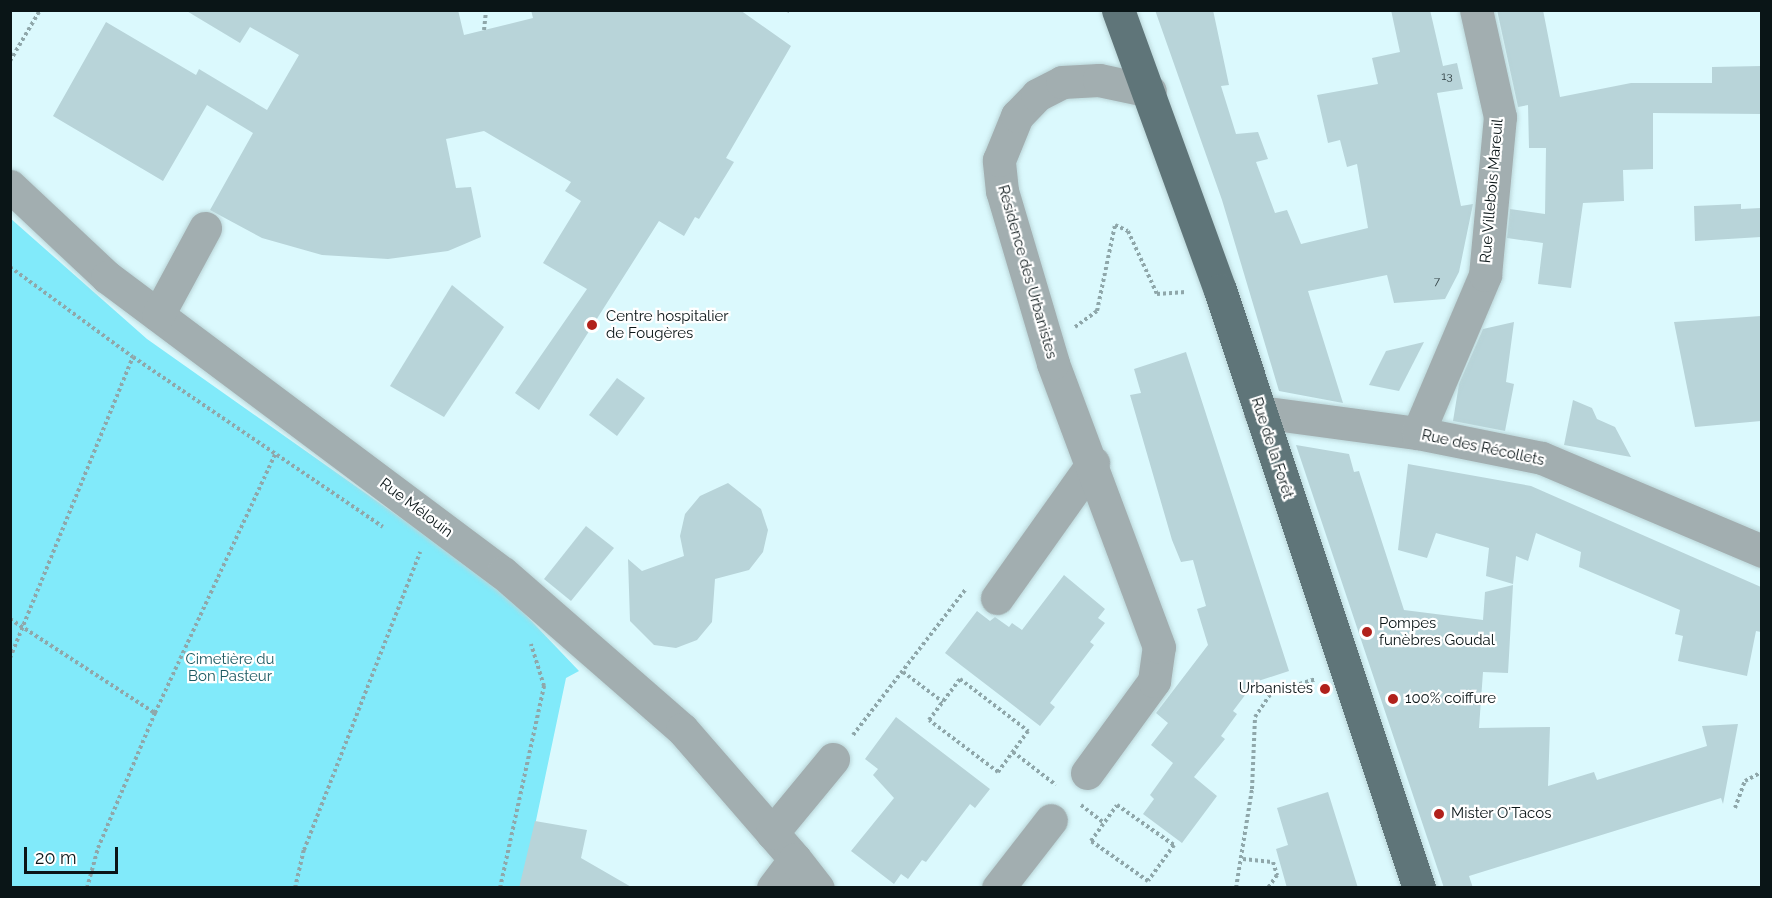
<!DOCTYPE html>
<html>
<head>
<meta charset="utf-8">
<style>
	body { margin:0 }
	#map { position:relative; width:1772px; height:898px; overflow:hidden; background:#dbf9fd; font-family:Raleway,sans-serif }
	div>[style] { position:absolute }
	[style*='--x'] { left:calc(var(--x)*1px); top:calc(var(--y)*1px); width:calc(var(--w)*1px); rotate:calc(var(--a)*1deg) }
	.green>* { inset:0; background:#81eafa }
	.building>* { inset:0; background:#b8d4d9 }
	.path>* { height:4px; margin-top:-2px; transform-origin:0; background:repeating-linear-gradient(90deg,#8fa7aa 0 3px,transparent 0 6px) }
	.roads { filter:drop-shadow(0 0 2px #bad5d8) drop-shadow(0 0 2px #bad5d8) }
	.minor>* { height:33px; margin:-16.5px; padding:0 16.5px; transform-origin:16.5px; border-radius:16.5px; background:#a2aeb0 }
	.major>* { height:33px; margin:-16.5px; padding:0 16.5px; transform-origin:16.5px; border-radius:16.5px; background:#5f7579 }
	.dots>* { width:16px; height:16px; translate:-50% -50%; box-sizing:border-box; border:3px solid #fff; border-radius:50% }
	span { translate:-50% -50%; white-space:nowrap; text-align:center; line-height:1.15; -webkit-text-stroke:4.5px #fff; paint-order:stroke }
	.number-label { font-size:12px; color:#364548 }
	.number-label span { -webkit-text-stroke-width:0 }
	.street-label { font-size:15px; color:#0a1517 }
	.poi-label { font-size:15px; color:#0a1517 }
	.left { translate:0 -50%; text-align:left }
	.right { translate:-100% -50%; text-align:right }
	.park-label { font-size:15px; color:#1c5a62 }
	.frame { position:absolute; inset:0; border:12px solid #0a1517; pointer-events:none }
	.scale { position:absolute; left:24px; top:847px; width:94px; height:27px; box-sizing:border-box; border:3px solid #0a1517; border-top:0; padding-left:8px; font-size:18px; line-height:21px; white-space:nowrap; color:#0a1517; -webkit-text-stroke:4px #fff; paint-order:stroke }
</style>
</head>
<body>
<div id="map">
	<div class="green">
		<div style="clip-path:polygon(10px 218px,147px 339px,500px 588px,579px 671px,566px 678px,522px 887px,11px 887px)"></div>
	</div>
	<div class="building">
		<div style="clip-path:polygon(185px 10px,458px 10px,464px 35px,533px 18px,531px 10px,740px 10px,791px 46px,726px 158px,734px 162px,699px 219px,695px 217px,684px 236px,659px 221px,539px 410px,515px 393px,587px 289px,543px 263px,581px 201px,565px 191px,571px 182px,484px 131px,446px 139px,456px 188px,471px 187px,481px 237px,448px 251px,388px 259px,322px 255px,262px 238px,210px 210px,253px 133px,207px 105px,163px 181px,53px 116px,106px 22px,196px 75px,199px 69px,267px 110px,299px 55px,250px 27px,240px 43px)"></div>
		<div style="clip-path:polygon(1155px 10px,1213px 10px,1229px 85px,1221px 86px,1236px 134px,1258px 132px,1268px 159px,1256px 162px,1275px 213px,1287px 210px,1301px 244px,1368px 228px,1357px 164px,1347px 167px,1340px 140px,1328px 143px,1317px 95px,1378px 84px,1372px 58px,1400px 52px,1391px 10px,1430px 10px,1443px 66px,1457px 63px,1463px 89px,1437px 93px,1461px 206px,1473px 204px,1459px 272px,1445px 299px,1394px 303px,1387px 275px,1308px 291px,1343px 403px,1279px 391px,1222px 200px)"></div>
		<div style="clip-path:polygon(1497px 10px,1543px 10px,1560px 97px,1631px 83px,1712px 83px,1712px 67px,1761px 66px,1761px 114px,1653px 113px,1653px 169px,1623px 170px,1624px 201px,1583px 203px,1571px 288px,1538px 284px,1543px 243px,1507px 238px,1510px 209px,1545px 214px,1546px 148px,1529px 148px,1528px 105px,1518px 107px)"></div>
		<div style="clip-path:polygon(1741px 204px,1741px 209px,1761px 208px,1761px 237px,1695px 241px,1694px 206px)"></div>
		<div style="clip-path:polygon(452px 285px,504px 327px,444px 417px,390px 386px)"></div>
		<div style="clip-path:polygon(1761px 316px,1761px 421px,1695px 427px,1674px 322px)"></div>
		<div style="clip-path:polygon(1514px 322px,1506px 382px,1514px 384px,1505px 431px,1453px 421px,1459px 384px,1483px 329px)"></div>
		<div style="clip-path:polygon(1424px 342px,1399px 391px,1369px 385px,1386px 351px)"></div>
		<div style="clip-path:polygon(1186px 352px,1289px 671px,1255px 682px,1233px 711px,1237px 714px,1221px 736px,1225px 739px,1194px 777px,1217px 796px,1182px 843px,1143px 814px,1154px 799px,1150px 795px,1173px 763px,1151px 745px,1168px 723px,1156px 713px,1208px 645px,1197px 609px,1206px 606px,1193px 560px,1181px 562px,1172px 540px,1130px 395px,1141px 393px,1134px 369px)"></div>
		<div style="clip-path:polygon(617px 378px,645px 398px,617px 436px,589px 415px)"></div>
		<div style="clip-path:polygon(1573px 400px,1592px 408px,1597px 419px,1615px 427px,1631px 457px,1564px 445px)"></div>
		<div style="clip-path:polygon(1296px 445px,1349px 454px,1354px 472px,1359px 471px,1404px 610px,1483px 620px,1485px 592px,1513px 585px,1508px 673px,1483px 672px,1479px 728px,1550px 727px,1548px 786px,1594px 772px,1597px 780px,1707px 746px,1702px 726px,1738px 724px,1723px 804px,1721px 798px,1469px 876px,1473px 888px,1444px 888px)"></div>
		<div style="clip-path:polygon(1408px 464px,1531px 486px,1761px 587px,1761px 632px,1756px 631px,1747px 676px,1678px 661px,1683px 636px,1675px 634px,1680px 610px,1579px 567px,1581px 552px,1536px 533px,1528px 561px,1516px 556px,1513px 584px,1486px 576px,1489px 548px,1436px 533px,1427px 558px,1398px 550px)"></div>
		<div style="clip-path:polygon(728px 483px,761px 509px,768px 530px,763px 552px,749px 570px,715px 579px,712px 622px,697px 640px,676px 648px,654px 645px,630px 621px,628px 559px,642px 571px,684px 556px,680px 536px,685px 514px,700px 496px)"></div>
		<div style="clip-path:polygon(586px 526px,614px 548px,571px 601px,544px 579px)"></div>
		<div style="clip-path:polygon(1064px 575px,1105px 609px,1098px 618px,1105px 623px,1090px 642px,1094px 645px,1050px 703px,1055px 707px,1040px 726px,945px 653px,977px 611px,990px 621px,995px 617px,1009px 627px,1012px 623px,1022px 630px)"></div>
		<div style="clip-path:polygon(896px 717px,990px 789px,975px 808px,970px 804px,926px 862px,922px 860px,908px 879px,901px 874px,894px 884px,851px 851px,894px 798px,873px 775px,878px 769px,865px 759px)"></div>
		<div style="clip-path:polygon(1328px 792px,1358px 888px,1287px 888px,1276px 849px,1288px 845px,1277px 808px)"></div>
		<div style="clip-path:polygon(535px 821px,587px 830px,581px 858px,633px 888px,519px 888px)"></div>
	</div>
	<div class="path">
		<div style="--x:787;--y:10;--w:4;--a:14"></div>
		<div style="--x:484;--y:30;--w:20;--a:-84"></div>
		<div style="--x:10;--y:61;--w:59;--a:-59.5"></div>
		<div style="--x:10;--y:267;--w:152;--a:36.2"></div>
		<div style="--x:133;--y:357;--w:302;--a:34.2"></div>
		<div style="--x:1075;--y:327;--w:27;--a:-36"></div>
		<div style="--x:1097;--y:311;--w:88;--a:-78.2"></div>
		<div style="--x:1115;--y:225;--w:14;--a:25"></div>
		<div style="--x:1128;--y:231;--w:69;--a:65.3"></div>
		<div style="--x:1157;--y:294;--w:29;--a:-4"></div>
		<div style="--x:10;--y:619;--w:173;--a:33"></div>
		<div style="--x:10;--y:658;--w:325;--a:-67.8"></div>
		<div style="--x:903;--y:672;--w:50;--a:36.9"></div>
		<div style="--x:960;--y:679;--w:86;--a:37.4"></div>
		<div style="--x:1028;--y:731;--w:51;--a:126.2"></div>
		<div style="--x:998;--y:772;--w:86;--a:-143"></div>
		<div style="--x:929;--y:720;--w:51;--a:-52.9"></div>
		<div style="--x:853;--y:735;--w:185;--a:-52.3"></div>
		<div style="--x:1013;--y:752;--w:54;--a:37.5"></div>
		<div style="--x:1081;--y:805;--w:29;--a:38"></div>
		<div style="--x:1117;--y:805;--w:70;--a:35.1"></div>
		<div style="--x:1174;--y:845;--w:44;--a:125.8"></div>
		<div style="--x:1148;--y:881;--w:70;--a:-144.9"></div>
		<div style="--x:1091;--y:841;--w:44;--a:-54.2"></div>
		<div style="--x:1735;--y:808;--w:29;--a:-70"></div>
		<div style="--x:1745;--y:781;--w:19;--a:-28"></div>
		<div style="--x:1243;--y:859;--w:30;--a:6"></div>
		<div style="--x:1273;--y:862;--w:14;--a:73"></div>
		<div style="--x:1277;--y:875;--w:16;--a:125"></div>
		<div style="--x:87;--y:888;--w:41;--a:-74.6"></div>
		<div style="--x:98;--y:848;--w:147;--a:-67.1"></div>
		<div style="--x:155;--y:713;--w:285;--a:-65.1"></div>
		<div style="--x:295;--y:888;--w:39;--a:-77"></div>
		<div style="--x:304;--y:850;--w:320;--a:-68.7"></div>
		<div style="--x:500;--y:888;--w:207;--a:-77.7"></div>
		<div style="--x:544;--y:686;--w:44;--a:-107.2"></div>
		<div style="--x:1236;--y:888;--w:100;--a:-80.8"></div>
		<div style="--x:1252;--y:789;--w:72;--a:-87.6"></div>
		<div style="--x:1255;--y:717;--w:29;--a:-56"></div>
		<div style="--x:1271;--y:693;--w:47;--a:-17.3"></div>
	</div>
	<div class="roads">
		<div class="minor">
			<div style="--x:10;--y:186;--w:133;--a:43.2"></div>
			<div style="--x:107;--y:277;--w:494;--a:36.8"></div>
			<div style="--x:503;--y:573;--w:237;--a:41.1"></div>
			<div style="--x:682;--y:729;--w:172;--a:49"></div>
			<div style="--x:158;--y:315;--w:99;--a:-61.6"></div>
			<div style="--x:1260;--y:412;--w:159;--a:7.6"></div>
			<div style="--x:1418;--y:433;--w:126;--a:11.4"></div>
			<div style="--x:1542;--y:458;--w:239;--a:22.9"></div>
			<div style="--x:1418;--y:433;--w:172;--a:-67"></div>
			<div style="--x:1485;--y:275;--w:159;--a:-84.6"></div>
			<div style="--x:1500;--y:117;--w:110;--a:-102.6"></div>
			<div style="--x:997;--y:598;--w:166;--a:-54.6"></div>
			<div style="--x:1087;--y:773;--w:114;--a:-53.9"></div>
			<div style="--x:1154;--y:681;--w:34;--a:-82"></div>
			<div style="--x:1159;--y:647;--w:303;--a:-110.5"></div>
			<div style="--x:1053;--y:363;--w:179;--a:-106.5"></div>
			<div style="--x:1002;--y:191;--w:31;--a:-96"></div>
			<div style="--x:999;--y:160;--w:48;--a:-67.8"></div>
			<div style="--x:1017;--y:116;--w:29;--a:-46"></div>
			<div style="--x:1037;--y:95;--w:28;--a:-27"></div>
			<div style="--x:1062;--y:82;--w:37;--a:-3"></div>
			<div style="--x:1099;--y:80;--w:52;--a:12.2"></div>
			<div style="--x:772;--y:833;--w:96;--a:-50.5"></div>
			<div style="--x:773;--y:888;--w:36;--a:-53"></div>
			<div style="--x:795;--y:859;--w:37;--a:52"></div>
			<div style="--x:998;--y:888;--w:86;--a:-52.1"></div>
		</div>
		<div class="major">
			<div style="--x:1118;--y:10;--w:298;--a:70"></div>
			<div style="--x:1220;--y:290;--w:630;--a:71.59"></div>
		</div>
	</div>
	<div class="dots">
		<div style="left:592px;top:325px;background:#b1211b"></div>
		<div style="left:1367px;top:632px;background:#b1211b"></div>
		<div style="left:1325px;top:689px;background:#b1211b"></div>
		<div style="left:1393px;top:699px;background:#b1211b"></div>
		<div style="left:1439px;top:814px;background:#b1211b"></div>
	</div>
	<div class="number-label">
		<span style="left:1447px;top:77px">13</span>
		<span style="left:1437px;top:282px">7</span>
	</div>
	<div class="street-label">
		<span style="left:1492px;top:191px;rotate:-85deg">Rue Villebois Mareuil</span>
		<span style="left:1027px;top:272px;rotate:74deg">Résidence des Urbanistes</span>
		<span style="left:1272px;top:448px;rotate:72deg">Rue de la Forêt</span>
		<span style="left:1483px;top:448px;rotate:12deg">Rue des Récollets</span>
		<span style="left:416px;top:508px;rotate:37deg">Rue Mélouin</span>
	</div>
	<div class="poi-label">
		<span class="left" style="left:606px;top:325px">Centre hospitalier<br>de Fougères</span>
		<span class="left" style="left:1379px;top:632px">Pompes<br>funèbres Goudal</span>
		<span class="right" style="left:1313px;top:689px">Urbanistes</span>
		<span class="left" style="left:1405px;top:699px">100% coiffure</span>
		<span class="left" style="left:1451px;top:814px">Mister O'Tacos</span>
	</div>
	<div class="park-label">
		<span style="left:230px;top:668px">Cimetière du<br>Bon Pasteur</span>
	</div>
	<div class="frame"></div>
	<div class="scale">20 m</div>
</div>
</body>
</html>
